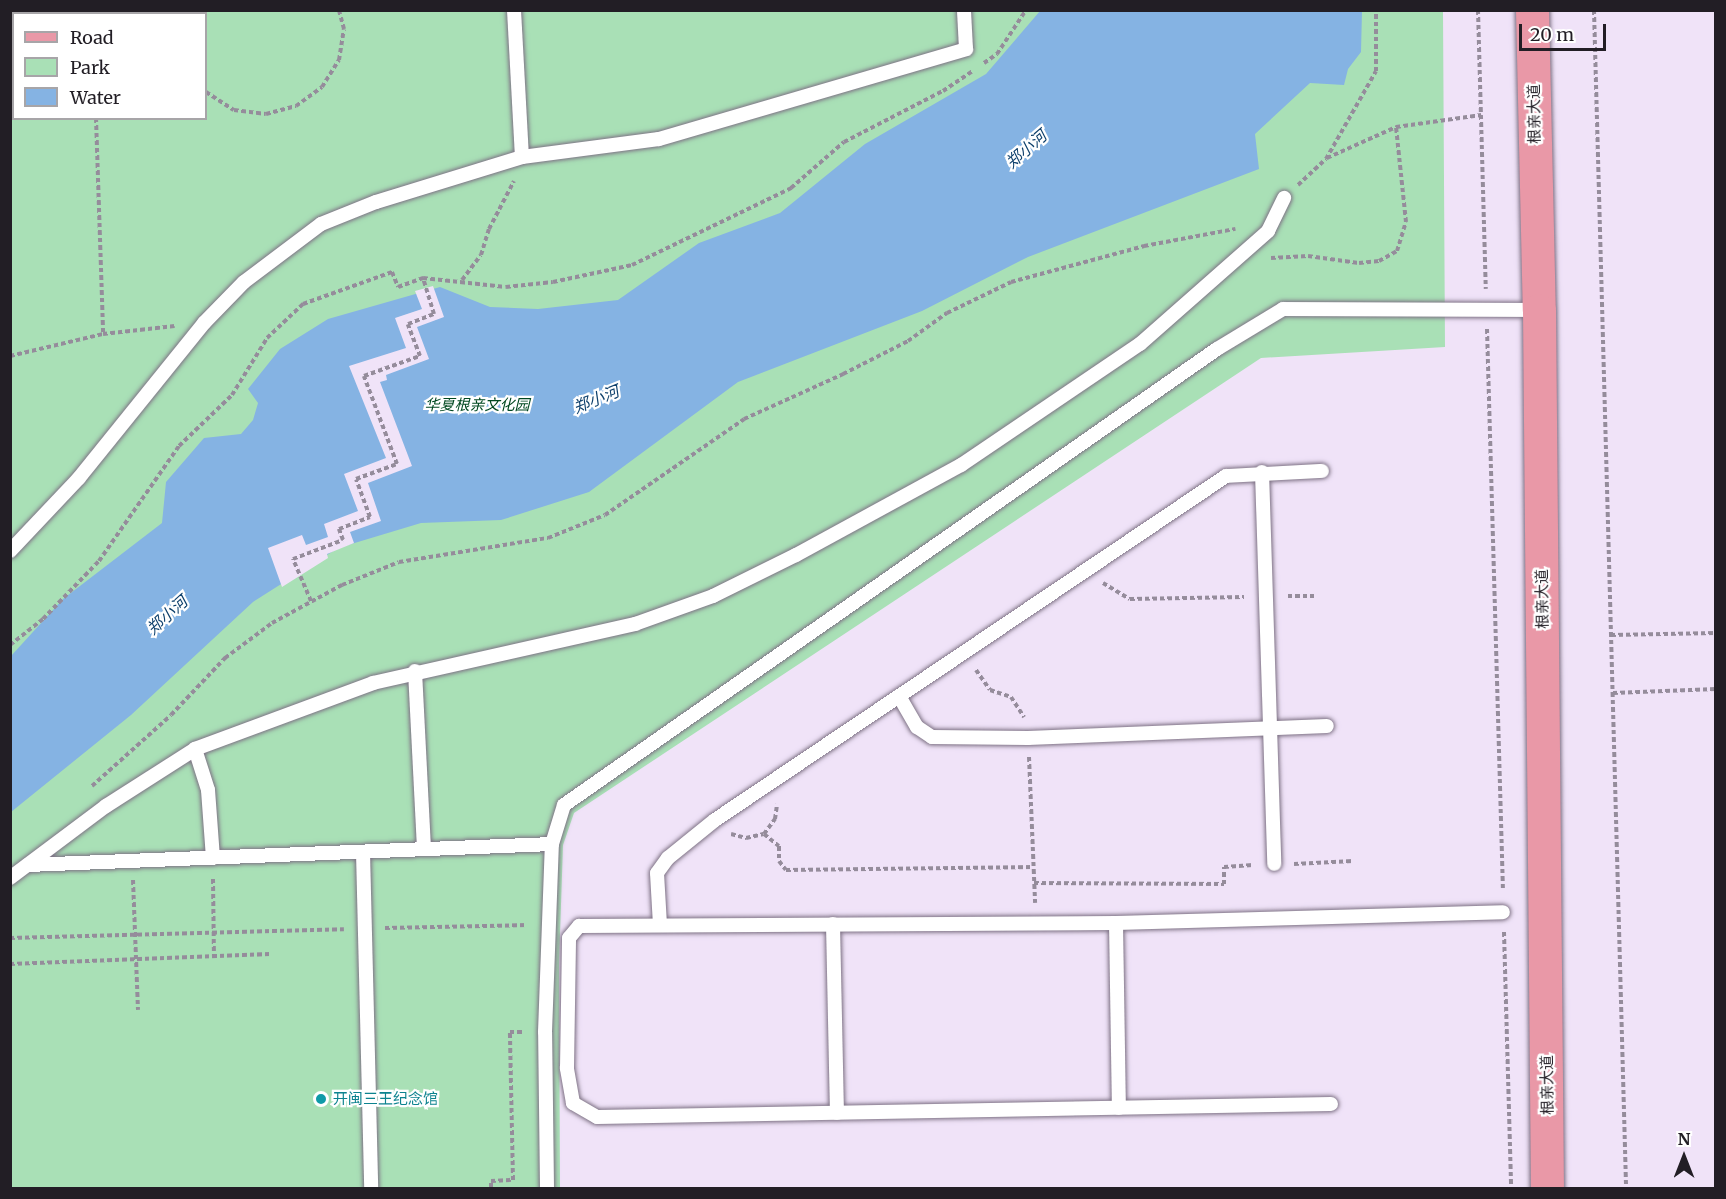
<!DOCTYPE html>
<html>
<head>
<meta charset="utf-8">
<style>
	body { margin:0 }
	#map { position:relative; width:1726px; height:1199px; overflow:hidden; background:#f0e3f8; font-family:Merriweather,"Noto Sans SC",serif }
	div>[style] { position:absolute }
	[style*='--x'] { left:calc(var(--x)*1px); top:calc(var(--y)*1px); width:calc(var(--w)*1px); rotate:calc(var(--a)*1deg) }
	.green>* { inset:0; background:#a9e0b6 }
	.water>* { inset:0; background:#85b3e3 }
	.pier>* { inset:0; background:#f0e3f8 }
	.path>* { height:4px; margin-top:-2px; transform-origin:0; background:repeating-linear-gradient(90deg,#958c9b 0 4.5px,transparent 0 7.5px) }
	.roads { filter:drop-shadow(0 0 2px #7e7285) drop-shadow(0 0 2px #7e7285) }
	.lane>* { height:14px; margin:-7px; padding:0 7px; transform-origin:7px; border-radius:7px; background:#fff }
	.primary>* { height:33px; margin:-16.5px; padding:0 16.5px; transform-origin:16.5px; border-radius:16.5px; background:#e998a7 }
	.dots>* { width:16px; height:16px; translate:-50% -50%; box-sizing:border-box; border:3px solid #fff; border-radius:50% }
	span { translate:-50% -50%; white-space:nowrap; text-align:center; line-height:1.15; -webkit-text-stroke:4.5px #fff; paint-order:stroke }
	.street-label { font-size:15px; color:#221e25 }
	.park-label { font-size:15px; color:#014820; font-style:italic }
	.culture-label { font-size:15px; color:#0d838f }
	.left { translate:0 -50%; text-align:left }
	.water-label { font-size:16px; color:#0e406c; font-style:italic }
	.frame { position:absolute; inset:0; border:12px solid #221e25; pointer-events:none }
	.legend { position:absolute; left:12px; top:12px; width:195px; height:108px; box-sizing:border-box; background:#fff; border:2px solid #a7a5a8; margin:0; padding:8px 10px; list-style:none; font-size:18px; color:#221e25 }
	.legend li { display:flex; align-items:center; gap:12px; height:30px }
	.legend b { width:30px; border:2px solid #a7a5a8 }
	.north { position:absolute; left:1654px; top:1127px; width:60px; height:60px; -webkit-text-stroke:4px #fff; paint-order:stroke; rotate:0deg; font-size:16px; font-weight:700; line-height:24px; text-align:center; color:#221e25 }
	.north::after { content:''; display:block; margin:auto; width:21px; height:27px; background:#221e25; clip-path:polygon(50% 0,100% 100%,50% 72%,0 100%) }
	.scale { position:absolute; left:1519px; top:24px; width:87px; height:27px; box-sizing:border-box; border:3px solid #221e25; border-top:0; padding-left:8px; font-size:18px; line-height:21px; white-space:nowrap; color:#221e25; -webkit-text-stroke:4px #fff; paint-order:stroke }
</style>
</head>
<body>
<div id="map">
	<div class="green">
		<div style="clip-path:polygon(evenodd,10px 11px,1443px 11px,1445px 347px,1261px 358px,574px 813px,563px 845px,559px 964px,560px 1188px,11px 1188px,10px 11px,14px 14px,206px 14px,206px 118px,14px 118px,14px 14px)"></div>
	</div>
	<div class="water">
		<div style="clip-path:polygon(1040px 11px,1362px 11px,1361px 52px,1348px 69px,1344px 85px,1310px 83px,1255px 134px,1259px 169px,1028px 257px,922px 311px,738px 382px,589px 492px,501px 520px,421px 523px,338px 548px,253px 602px,131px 715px,11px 812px,11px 656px,63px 599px,162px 523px,166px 482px,204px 438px,241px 434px,253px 420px,258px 403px,248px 389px,280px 349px,328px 319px,440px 287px,490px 307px,538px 309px,618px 300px,699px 243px,780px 213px,865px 144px,986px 74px)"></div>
	</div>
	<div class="pier">
		<div style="clip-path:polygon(433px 286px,444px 317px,417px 327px,429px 359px,386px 375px,387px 380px,380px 382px,412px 466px,368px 483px,381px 521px,350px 532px,354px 543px,327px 554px,328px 558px,282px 587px,268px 548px,302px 535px,306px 545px,328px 537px,324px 524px,358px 511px,344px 474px,386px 458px,349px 366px,406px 348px,395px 318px,422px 309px,415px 291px)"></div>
	</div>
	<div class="path">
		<div style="--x:409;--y:10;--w:16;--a:0"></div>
		<div style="--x:1478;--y:10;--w:279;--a:88.4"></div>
		<div style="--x:1594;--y:10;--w:1178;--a:88.44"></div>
		<div style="--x:93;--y:14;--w:4;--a:-90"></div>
		<div style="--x:180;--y:14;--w:4;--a:-76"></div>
		<div style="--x:10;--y:38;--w:4;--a:0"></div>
		<div style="--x:984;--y:63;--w:16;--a:-35"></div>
		<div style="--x:997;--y:54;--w:53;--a:-56.6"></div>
		<div style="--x:206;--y:92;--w:33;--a:33"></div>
		<div style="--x:234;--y:110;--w:32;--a:7"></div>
		<div style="--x:266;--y:114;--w:31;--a:-15"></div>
		<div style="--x:296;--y:106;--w:32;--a:-36"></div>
		<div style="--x:322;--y:87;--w:32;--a:-58"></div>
		<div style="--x:339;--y:60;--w:31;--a:-81"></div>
		<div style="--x:344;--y:29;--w:20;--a:-105"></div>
		<div style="--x:96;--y:118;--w:216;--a:88.1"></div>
		<div style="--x:1327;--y:158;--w:76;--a:-24.2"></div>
		<div style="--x:1396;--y:127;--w:86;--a:-8"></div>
		<div style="--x:1298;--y:185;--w:38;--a:-43"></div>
		<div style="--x:1326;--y:159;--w:101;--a:-60.4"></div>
		<div style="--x:1376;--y:71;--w:61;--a:-90"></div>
		<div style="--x:1271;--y:258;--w:37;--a:-3"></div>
		<div style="--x:1308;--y:256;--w:51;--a:7.8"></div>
		<div style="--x:1359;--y:263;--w:20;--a:-6"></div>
		<div style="--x:1379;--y:261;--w:21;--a:-29"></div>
		<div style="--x:1397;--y:251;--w:30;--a:-73"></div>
		<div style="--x:1406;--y:222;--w:96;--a:-96"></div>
		<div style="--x:462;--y:280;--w:31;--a:-53"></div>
		<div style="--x:481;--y:255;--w:27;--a:-73"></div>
		<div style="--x:489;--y:229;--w:54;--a:-62.5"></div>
		<div style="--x:1487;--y:329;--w:562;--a:88.37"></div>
		<div style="--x:10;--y:356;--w:96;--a:-13.3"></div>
		<div style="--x:103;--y:334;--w:72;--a:-6.3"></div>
		<div style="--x:1103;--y:583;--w:31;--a:31"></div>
		<div style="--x:1130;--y:599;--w:114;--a:-1"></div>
		<div style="--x:1288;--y:596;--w:26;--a:0"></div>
		<div style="--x:311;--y:601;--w:46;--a:-113.2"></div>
		<div style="--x:293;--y:559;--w:53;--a:-20.8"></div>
		<div style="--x:343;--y:540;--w:12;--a:-110"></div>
		<div style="--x:339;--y:529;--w:33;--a:-21"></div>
		<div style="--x:370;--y:517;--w:40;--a:-110.2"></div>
		<div style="--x:356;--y:479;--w:44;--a:-20.1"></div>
		<div style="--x:397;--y:464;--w:94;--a:-110.6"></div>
		<div style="--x:364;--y:376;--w:59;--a:-19.7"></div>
		<div style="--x:420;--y:356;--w:34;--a:-111"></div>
		<div style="--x:408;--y:324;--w:28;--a:-21"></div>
		<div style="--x:434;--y:314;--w:37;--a:-107"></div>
		<div style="--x:1611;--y:635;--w:105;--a:-1.1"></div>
		<div style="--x:10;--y:645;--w:42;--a:-38.2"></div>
		<div style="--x:43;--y:619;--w:81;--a:-46"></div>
		<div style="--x:99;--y:561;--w:140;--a:-55.2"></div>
		<div style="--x:179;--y:446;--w:74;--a:-43.9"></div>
		<div style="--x:232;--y:395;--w:67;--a:-58.4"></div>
		<div style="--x:267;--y:338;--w:50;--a:-43.4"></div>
		<div style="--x:303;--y:304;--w:95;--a:-19.8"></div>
		<div style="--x:392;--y:272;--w:16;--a:68"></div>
		<div style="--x:398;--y:287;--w:27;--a:-20"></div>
		<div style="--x:423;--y:278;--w:83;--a:6.2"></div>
		<div style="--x:506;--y:287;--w:47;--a:-6.1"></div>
		<div style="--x:553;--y:282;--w:81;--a:-12.1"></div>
		<div style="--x:632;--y:265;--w:177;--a:-25.8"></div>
		<div style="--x:791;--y:188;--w:70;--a:-41"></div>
		<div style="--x:844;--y:142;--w:111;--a:-27.3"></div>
		<div style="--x:943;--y:91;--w:36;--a:-34"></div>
		<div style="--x:976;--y:670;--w:24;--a:55"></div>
		<div style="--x:990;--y:690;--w:22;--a:18"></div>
		<div style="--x:1011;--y:697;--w:24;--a:57"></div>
		<div style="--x:1613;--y:693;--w:103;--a:-2.2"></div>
		<div style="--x:1029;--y:757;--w:146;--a:87.6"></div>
		<div style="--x:92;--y:786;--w:106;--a:-41.9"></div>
		<div style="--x:171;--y:715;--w:79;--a:-46.5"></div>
		<div style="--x:225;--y:658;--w:59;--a:-36.7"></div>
		<div style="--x:272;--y:623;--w:80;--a:-28.5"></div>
		<div style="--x:342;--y:585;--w:61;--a:-22"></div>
		<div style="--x:399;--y:562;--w:151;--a:-9.2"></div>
		<div style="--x:548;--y:538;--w:61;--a:-22"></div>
		<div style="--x:605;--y:515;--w:169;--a:-34.6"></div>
		<div style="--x:744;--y:419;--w:109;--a:-24.4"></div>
		<div style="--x:843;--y:374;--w:73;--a:-26.9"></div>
		<div style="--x:908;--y:341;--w:48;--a:-35.7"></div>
		<div style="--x:947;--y:313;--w:71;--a:-25.8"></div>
		<div style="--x:1011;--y:282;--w:138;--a:-15.1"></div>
		<div style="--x:1144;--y:246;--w:93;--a:-10.6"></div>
		<div style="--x:731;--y:834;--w:16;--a:15"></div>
		<div style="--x:746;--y:838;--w:18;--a:-13"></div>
		<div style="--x:764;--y:834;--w:19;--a:-54"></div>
		<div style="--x:775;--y:819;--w:15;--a:-82"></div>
		<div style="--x:764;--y:834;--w:19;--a:39"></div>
		<div style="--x:779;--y:846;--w:15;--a:90"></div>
		<div style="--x:779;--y:861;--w:11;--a:52"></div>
		<div style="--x:786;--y:870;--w:247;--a:-0.7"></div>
		<div style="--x:1294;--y:864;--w:59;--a:-2.9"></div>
		<div style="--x:213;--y:879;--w:77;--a:89.3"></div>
		<div style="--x:133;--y:880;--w:130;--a:87.8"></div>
		<div style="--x:1034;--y:883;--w:190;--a:0.3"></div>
		<div style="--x:1224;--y:884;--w:17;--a:-90"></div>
		<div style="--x:1224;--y:867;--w:29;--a:-4"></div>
		<div style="--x:385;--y:928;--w:142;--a:-1.2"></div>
		<div style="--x:1504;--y:932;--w:256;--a:88.4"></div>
		<div style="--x:10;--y:938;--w:334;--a:-1.5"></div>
		<div style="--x:10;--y:964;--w:260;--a:-2.2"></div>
		<div style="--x:491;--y:1188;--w:7;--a:-90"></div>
		<div style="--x:491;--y:1181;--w:22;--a:-3"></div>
		<div style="--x:513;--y:1180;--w:148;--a:-91.2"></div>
		<div style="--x:510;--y:1032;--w:14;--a:0"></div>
	</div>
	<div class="roads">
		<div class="lane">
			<div style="--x:514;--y:10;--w:147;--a:86.9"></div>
			<div style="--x:1262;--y:472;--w:392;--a:88.2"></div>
			<div style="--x:10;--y:551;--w:100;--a:-46.6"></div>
			<div style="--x:79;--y:478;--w:199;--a:-51.1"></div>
			<div style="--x:204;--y:323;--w:57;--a:-45.7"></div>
			<div style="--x:244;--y:282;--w:96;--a:-37"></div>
			<div style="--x:321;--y:224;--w:59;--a:-21.8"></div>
			<div style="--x:376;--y:202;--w:153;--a:-17.1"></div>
			<div style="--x:522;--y:157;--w:138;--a:-7.5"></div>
			<div style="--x:659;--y:139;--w:320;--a:-16.3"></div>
			<div style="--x:966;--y:49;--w:39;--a:-93"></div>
			<div style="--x:415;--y:671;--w:178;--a:87.1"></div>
			<div style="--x:899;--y:696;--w:36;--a:60"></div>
			<div style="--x:917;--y:727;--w:18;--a:34"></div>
			<div style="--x:932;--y:737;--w:96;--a:0.6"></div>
			<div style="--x:1028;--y:738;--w:299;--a:-2.3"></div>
			<div style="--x:195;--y:749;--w:43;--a:72.4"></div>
			<div style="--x:208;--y:790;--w:68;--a:85.8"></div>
			<div style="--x:363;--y:852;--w:336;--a:88.6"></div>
			<div style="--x:28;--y:865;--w:524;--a:-2.29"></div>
			<div style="--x:10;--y:878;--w:120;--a:-36.9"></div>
			<div style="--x:106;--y:806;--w:106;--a:-32.6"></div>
			<div style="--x:195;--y:749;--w:190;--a:-20.3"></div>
			<div style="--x:373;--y:683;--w:269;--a:-12.7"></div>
			<div style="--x:635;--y:624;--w:83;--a:-19.7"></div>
			<div style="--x:713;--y:596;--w:93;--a:-26.3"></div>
			<div style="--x:796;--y:555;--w:188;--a:-28.6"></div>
			<div style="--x:961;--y:465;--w:216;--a:-34.1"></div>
			<div style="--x:1140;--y:344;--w:171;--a:-41.4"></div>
			<div style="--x:1268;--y:231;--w:37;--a:-64"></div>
			<div style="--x:1116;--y:923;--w:185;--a:89.1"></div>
			<div style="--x:833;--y:924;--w:189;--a:88.8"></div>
			<div style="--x:660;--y:925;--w:52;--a:-93.3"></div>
			<div style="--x:657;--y:873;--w:19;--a:-54"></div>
			<div style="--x:668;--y:858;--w:60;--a:-39"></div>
			<div style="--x:715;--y:820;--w:616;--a:-33.95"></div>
			<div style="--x:1226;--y:476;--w:96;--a:-3"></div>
			<div style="--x:1331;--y:1104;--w:734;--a:178.99"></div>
			<div style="--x:597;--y:1117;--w:28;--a:-150"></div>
			<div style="--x:573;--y:1103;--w:36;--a:-100"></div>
			<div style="--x:567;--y:1068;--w:130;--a:-89.1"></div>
			<div style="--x:569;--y:938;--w:16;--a:-50"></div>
			<div style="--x:579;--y:926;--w:537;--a:-0.32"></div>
			<div style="--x:1116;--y:923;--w:387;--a:-1.6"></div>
			<div style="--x:547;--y:1188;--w:156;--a:-90.7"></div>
			<div style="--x:545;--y:1032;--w:188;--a:-87.9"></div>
			<div style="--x:552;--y:844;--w:41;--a:-72.9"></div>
			<div style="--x:564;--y:805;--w:796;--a:-34.93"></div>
			<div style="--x:1217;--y:349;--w:77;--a:-31.2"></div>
			<div style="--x:1283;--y:309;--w:256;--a:0.2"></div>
		</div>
		<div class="primary">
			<div style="--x:1532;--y:10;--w:300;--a:88.7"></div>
			<div style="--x:1539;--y:310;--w:878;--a:89.48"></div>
		</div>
	</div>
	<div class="dots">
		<div style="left:321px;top:1099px;background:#0f9aa8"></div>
	</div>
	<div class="street-label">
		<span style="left:1534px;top:114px;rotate:-91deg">根亲大道</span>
		<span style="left:1542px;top:599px;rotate:-91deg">根亲大道</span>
		<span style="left:1547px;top:1085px;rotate:-91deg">根亲大道</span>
	</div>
	<div class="park-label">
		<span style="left:477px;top:405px">华夏根亲文化园</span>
	</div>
	<div class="culture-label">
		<span class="left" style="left:333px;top:1099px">开闽三王纪念馆</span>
	</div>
	<div class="water-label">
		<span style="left:1026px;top:149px;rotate:-41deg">郑小河</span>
		<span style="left:596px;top:399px;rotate:-22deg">郑小河</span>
		<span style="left:167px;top:615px;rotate:-42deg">郑小河</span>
	</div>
	<div class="frame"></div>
	<ul class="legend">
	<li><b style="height:8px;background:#e998a7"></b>Road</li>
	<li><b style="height:16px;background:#a9e0b6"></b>Park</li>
	<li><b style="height:16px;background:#85b3e3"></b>Water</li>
	</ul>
	<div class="north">N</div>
	<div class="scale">20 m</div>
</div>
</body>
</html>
